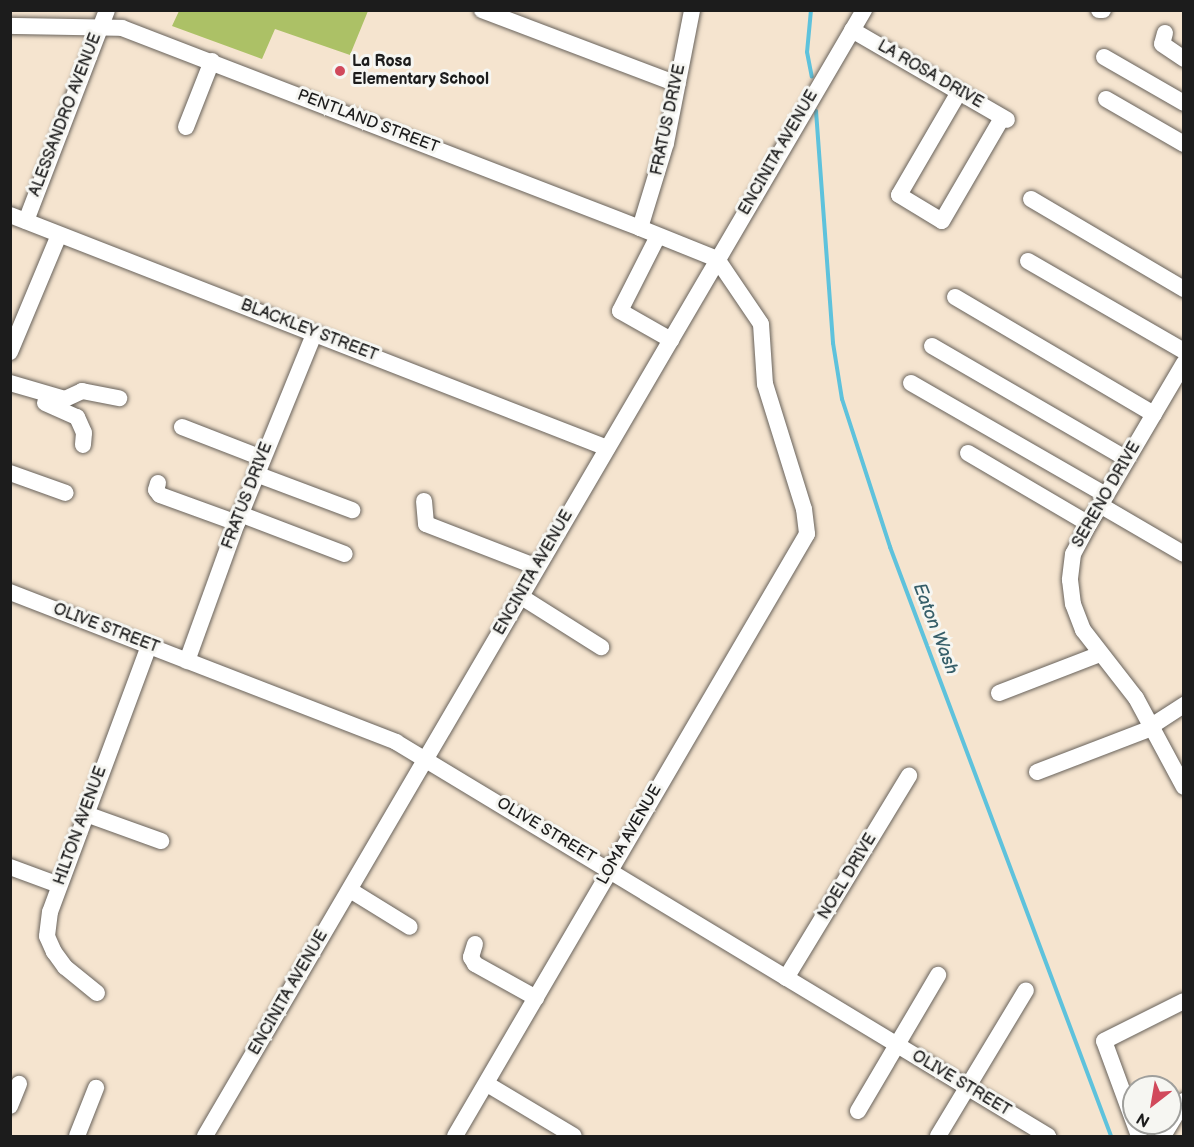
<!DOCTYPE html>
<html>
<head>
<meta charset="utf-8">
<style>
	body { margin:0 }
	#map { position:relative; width:1194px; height:1147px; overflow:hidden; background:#f5e4cf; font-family:"Balsamiq Sans",sans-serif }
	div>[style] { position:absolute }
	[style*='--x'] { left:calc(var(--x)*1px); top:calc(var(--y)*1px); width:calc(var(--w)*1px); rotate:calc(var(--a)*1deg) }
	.green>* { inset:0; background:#acc166 }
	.stream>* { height:4px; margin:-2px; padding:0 2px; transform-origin:2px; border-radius:2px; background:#5ec2dc }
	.roads { filter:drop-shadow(0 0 2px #68625b) drop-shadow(0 0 2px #68625b) }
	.minor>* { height:16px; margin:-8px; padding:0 8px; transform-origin:8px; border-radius:8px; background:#fff }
	.dots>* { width:16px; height:16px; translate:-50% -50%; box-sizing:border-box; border:3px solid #f6f6f2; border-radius:50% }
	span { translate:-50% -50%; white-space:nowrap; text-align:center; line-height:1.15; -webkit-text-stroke:6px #f6f6f2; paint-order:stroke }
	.poi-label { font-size:16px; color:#1c1c1c; font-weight:700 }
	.left { translate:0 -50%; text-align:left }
	.street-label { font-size:16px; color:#1c1c1c }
	.water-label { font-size:18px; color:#365e69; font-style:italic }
	.frame { position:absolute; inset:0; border:12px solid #1c1c1c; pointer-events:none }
	.north { position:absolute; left:1122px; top:1075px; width:60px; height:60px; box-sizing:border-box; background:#f6f6f2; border:2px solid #9f9f9c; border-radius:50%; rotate:211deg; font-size:16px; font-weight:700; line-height:24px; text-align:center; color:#1c1c1c }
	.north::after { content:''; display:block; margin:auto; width:21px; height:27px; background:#d1495b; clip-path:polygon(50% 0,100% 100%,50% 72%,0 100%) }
</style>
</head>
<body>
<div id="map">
	<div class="green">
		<div style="clip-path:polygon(179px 11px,179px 10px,368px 11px,350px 55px,275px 29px,262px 59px,172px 26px)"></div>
	</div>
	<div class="stream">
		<div style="--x:811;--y:10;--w:42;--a:95.4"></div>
		<div style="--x:807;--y:52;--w:25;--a:79"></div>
		<div style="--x:816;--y:111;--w:233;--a:85.8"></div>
		<div style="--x:833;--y:343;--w:57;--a:80.9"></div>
		<div style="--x:842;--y:399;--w:156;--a:72"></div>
		<div style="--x:890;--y:547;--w:629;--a:69.43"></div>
	</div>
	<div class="roads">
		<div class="minor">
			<div style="--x:482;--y:10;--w:209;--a:20.8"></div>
			<div style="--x:1099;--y:10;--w:4;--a:0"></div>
			<div style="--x:10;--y:26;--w:112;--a:1"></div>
			<div style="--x:122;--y:28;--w:555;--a:21.11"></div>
			<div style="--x:640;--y:228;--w:83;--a:21.9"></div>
			<div style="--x:717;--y:259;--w:78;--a:55.9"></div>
			<div style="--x:761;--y:324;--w:60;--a:86.2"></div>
			<div style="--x:765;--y:384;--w:131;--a:72.7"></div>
			<div style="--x:804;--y:509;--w:25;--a:83"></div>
			<div style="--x:807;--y:534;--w:697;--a:120.32"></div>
			<div style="--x:852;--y:30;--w:179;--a:30.1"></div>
			<div style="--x:1165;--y:33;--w:11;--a:105"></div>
			<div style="--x:1162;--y:44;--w:27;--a:34"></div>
			<div style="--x:1104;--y:57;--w:92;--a:29.9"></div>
			<div style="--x:959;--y:92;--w:119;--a:120.2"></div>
			<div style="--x:899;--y:195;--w:50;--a:31.2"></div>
			<div style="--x:942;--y:221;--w:119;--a:-59.8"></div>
			<div style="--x:1106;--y:99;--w:90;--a:30"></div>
			<div style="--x:186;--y:127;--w:71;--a:-68.5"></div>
			<div style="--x:1031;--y:199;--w:178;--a:30.5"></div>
			<div style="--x:10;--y:215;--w:641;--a:21.32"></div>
			<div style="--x:26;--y:221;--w:226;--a:-69"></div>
			<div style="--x:640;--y:228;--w:89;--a:-73"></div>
			<div style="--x:666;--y:143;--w:136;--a:-78.9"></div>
			<div style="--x:658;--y:236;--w:84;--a:116.9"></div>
			<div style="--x:620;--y:311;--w:59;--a:29.6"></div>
			<div style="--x:1028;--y:261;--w:180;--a:30"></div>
			<div style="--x:955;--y:297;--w:231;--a:30.5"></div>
			<div style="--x:932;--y:346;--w:225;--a:30.1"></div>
			<div style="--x:10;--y:352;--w:127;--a:-67.3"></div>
			<div style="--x:1184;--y:363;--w:187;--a:120.5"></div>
			<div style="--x:1089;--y:524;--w:34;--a:118"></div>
			<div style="--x:1073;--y:554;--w:26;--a:97"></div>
			<div style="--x:1070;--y:580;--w:24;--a:83"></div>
			<div style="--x:1073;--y:604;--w:28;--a:69"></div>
			<div style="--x:1083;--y:630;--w:86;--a:52.1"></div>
			<div style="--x:1136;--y:698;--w:101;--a:61.7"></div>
			<div style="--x:10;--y:383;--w:57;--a:16.2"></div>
			<div style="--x:65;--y:399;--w:19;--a:-25"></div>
			<div style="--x:82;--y:391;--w:38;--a:11"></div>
			<div style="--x:911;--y:383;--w:225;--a:29.9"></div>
			<div style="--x:45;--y:403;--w:35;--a:24"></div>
			<div style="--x:77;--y:417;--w:17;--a:66"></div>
			<div style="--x:84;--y:433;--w:12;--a:95"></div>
			<div style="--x:182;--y:427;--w:86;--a:21.2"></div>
			<div style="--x:968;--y:453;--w:140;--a:30.4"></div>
			<div style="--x:10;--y:473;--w:59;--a:19.7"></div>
			<div style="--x:256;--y:474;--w:103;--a:20.6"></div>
			<div style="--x:158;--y:483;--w:7;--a:106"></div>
			<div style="--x:156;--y:490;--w:6;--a:51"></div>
			<div style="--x:160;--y:495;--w:82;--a:20"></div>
			<div style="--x:424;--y:501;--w:23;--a:85"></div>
			<div style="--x:426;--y:524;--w:119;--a:21.2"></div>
			<div style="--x:1100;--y:505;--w:97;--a:30.3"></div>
			<div style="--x:240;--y:514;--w:112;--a:20.9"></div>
			<div style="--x:10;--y:592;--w:414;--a:21.2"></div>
			<div style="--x:396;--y:742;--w:762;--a:31.14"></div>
			<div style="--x:520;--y:596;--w:96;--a:32.2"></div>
			<div style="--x:187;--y:661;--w:147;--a:-70.1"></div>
			<div style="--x:237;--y:523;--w:204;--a:-67.8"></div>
			<div style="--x:999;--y:693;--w:108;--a:-21.1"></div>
			<div style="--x:1153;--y:725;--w:37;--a:-33"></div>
			<div style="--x:1037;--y:772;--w:125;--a:-21"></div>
			<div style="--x:86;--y:814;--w:80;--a:19.8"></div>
			<div style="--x:10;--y:867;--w:52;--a:20.2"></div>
			<div style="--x:350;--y:890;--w:70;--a:31.7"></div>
			<div style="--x:475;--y:944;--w:14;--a:107"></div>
			<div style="--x:471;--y:957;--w:8;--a:60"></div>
			<div style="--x:475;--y:964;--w:70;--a:29.1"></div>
			<div style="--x:786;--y:978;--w:237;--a:-58.7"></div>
			<div style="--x:97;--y:993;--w:41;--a:-140.9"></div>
			<div style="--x:65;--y:967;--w:19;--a:-126"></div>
			<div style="--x:54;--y:952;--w:17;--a:-114"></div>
			<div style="--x:47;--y:936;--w:24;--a:-83"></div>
			<div style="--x:50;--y:912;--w:284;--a:-69.6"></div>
			<div style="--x:487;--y:1084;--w:101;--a:30.9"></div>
			<div style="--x:10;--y:1106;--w:24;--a:-68"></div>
			<div style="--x:858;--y:1111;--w:158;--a:-59.5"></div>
			<div style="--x:77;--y:1136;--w:52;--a:-68.4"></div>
			<div style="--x:205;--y:1136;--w:1305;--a:-59.66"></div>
			<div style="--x:938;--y:1136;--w:170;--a:-58.9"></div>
			<div style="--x:1139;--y:1136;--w:101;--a:-110.2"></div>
			<div style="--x:1104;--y:1041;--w:89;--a:-26.6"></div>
			<div style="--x:1163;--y:1136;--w:41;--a:-59"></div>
		</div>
	</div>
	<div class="dots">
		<div style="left:340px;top:71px;background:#d1495b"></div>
	</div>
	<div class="poi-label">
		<span class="left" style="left:352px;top:71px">La Rosa<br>Elementary School</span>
	</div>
	<div class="street-label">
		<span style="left:930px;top:75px;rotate:30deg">LA ROSA DRIVE</span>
		<span style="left:66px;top:115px;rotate:-69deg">ALESSANDRO AVENUE</span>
		<span style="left:669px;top:120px;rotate:-78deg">FRATUS DRIVE</span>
		<span style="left:368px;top:122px;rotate:21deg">PENTLAND STREET</span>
		<span style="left:779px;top:153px;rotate:-60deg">ENCINITA AVENUE</span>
		<span style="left:309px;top:331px;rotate:21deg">BLACKLEY STREET</span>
		<span style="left:1107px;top:495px;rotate:-60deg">SERENO DRIVE</span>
		<span style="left:248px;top:496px;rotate:-69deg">FRATUS DRIVE</span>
		<span style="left:534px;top:573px;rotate:-60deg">ENCINITA AVENUE</span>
		<span style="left:106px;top:629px;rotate:21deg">OLIVE STREET</span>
		<span style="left:81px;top:826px;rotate:-70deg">HILTON AVENUE</span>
		<span style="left:546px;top:831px;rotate:31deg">OLIVE STREET</span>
		<span style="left:630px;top:835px;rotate:-60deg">LOMA AVENUE</span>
		<span style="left:848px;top:877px;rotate:-59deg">NOEL DRIVE</span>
		<span style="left:289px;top:993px;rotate:-60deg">ENCINITA AVENUE</span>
		<span style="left:961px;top:1084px;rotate:31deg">OLIVE STREET</span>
	</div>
	<div class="water-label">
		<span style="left:935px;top:629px;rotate:69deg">Eaton Wash</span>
	</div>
	<div class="frame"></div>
	<div class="north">N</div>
</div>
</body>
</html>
